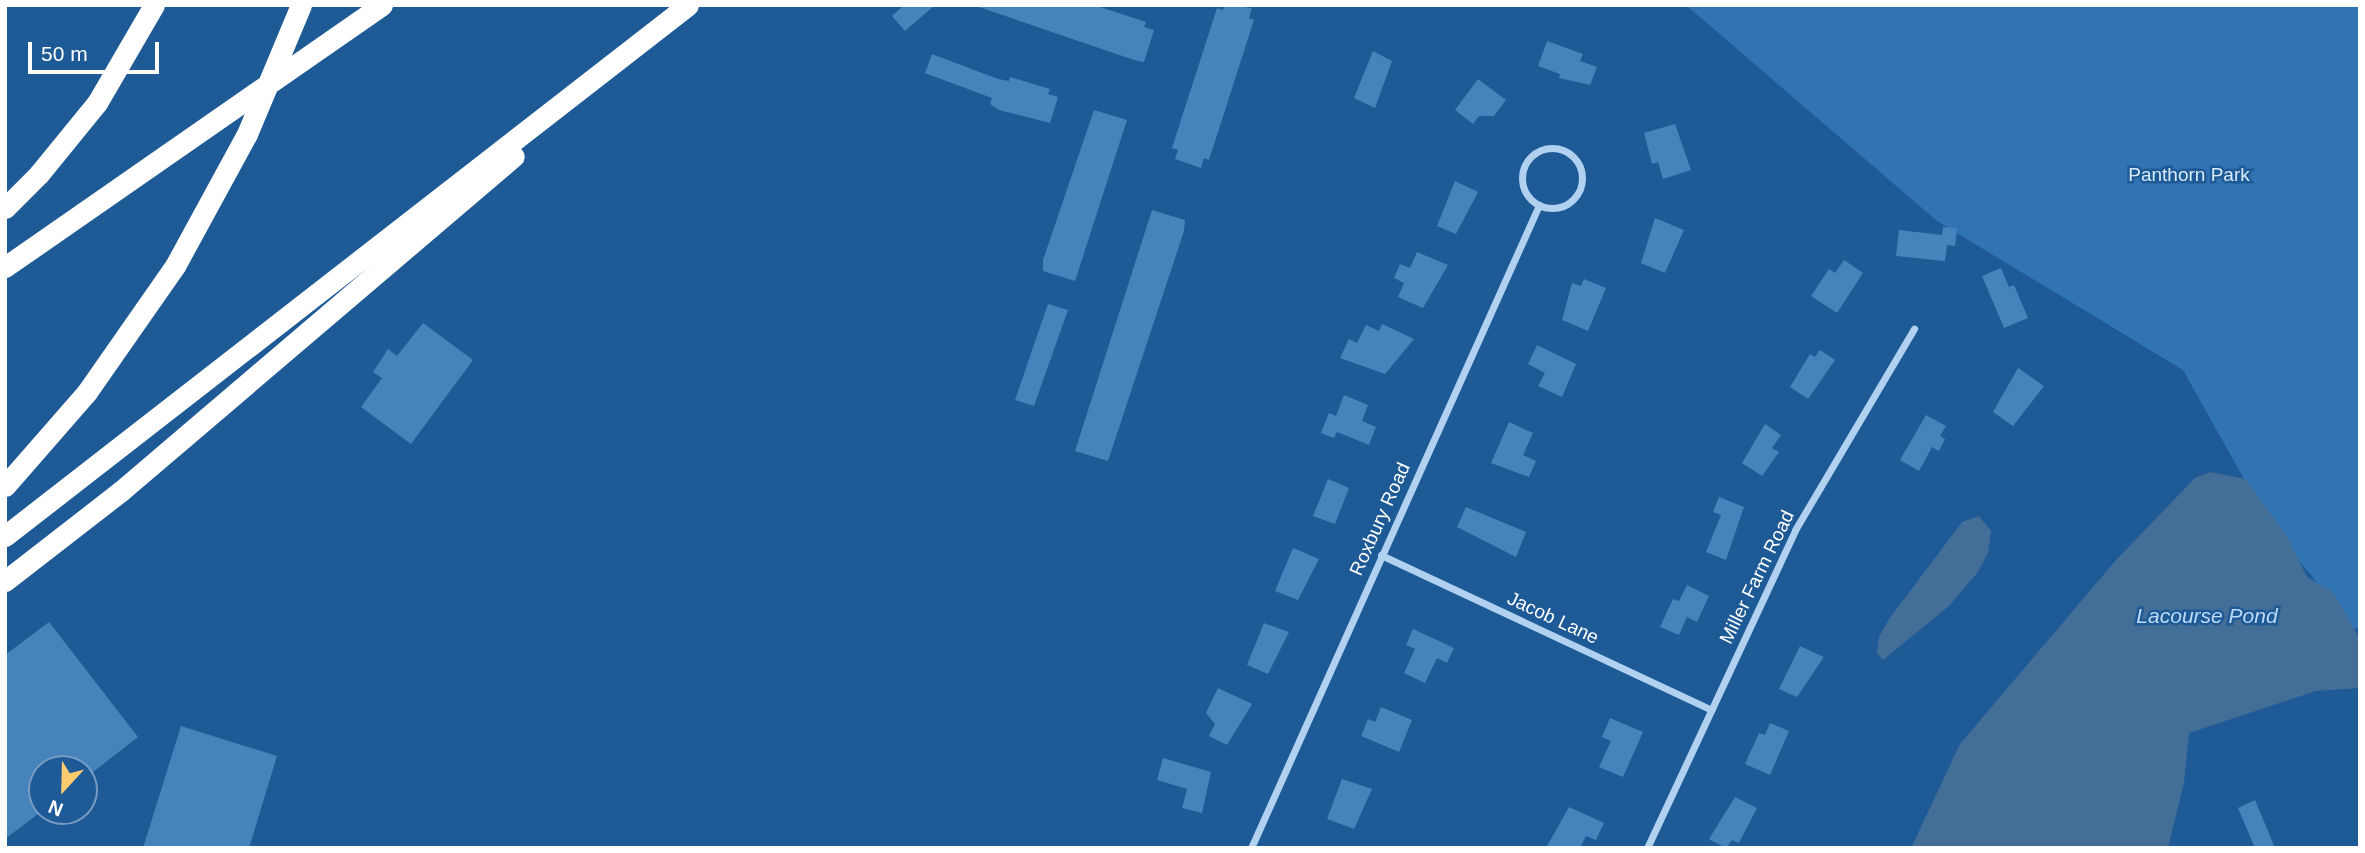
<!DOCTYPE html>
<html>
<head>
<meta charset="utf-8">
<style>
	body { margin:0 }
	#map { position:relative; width:2365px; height:853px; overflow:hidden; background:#1d5a96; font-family:Arial,sans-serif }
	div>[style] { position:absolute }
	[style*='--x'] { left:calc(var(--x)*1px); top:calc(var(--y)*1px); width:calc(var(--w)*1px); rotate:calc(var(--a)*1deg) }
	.green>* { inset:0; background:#3174b4 }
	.water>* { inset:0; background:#436e98 }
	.building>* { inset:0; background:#4583bd }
	.minor>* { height:7px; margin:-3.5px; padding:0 3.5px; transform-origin:3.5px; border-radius:3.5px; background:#b0d1ef }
	.minor>.ring { margin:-3.5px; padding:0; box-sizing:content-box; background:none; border:7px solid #b0d1ef; border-radius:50% }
	.motorway>* { height:21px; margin:-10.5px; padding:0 10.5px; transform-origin:10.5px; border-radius:10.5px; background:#fff }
	span { translate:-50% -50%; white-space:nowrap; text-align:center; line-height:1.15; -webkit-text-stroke:5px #1d5a96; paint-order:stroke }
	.park-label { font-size:19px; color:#d7eafb }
	.street-label { font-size:19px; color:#fff }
	.water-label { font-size:21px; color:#bddbf6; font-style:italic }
	.frame { position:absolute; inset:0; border:7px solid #fff; pointer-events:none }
	.north { position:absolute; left:28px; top:755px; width:70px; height:70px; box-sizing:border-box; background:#1d5a96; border:2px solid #779cc0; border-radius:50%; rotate:202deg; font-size:19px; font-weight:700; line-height:28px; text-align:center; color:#fff }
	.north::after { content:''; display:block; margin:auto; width:24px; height:32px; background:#ffcb6f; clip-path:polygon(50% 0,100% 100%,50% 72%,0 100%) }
	.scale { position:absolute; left:28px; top:42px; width:131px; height:32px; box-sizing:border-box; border:4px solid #fff; border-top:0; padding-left:9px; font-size:21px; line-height:24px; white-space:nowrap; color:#fff; -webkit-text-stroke:5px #1d5a96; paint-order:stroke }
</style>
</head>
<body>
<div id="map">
	<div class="green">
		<div style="clip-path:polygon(1686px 5px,2360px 5px,2360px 629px,2347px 628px,2312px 576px,2273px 531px,2183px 370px,1937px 221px)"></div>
	</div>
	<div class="water">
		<div style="clip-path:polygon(2210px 472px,2246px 479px,2288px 538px,2307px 577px,2333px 592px,2360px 639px,2360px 688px,2316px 691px,2189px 733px,2184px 783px,2168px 848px,1911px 848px,1960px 744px,2116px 560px,2195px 478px)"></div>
		<div style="clip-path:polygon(1979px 516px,1991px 531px,1988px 553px,1978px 572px,1949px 606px,1883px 660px,1877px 653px,1879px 637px,1889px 619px,1962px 522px)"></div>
	</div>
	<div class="building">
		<div style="clip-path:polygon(904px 5px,935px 5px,905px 31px,892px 16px)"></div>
		<div style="clip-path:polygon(973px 5px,1094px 5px,1146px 22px,1144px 27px,1154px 30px,1144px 62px,1134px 60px)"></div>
		<div style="clip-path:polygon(1224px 5px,1252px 8px,1249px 18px,1254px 20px,1209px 160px,1204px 158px,1201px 168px,1175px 159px,1178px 150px,1172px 148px,1217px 8px,1223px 10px)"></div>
		<div style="clip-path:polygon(1547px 41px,1583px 54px,1580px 61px,1597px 67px,1590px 85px,1559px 78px,1560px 74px,1538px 66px)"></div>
		<div style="clip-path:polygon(1373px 51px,1392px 61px,1375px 108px,1354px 98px)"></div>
		<div style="clip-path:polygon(932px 54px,998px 79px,1009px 81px,1010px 77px,1050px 89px,1048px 94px,1058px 97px,1050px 123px,999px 110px,990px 104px,992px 98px,925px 73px)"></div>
		<div style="clip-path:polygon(1478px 79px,1506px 100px,1494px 116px,1479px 116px,1473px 124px,1455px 110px)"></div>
		<div style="clip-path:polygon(1094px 110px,1127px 120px,1075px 281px,1043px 271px,1043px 260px)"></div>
		<div style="clip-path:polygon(1675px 124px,1691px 170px,1663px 179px,1658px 162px,1652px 164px,1644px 133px)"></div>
		<div style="clip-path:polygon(1455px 181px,1478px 192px,1456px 234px,1437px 226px)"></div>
		<div style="clip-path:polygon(1152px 210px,1185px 220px,1184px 231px,1108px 461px,1075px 451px)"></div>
		<div style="clip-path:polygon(1655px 218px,1684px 230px,1665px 273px,1641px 263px)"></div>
		<div style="clip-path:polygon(1943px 227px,1957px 228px,1955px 246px,1947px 245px,1945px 261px,1896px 256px,1899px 230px,1942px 235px)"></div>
		<div style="clip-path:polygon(1417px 252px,1448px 265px,1423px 308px,1398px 297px,1404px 283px,1394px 278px,1400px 264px,1410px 268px)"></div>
		<div style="clip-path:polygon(1844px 260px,1863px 273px,1837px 313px,1811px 296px,1829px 269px,1835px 273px)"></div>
		<div style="clip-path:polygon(2001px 268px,2009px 287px,2014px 285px,2028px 318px,2004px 328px,1982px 276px)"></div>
		<div style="clip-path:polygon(1584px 279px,1606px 288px,1588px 331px,1562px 320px,1572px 283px,1581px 286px)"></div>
		<div style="clip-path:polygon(1048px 304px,1068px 310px,1034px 406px,1015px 400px)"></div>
		<div style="clip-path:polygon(423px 323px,473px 360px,411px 444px,361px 407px,382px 378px,373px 372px,388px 349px,397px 356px)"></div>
		<div style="clip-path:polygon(1382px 324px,1414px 339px,1385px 374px,1340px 358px,1349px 339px,1357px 343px,1366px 325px,1379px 331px)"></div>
		<div style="clip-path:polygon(1537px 345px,1576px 364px,1562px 397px,1538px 386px,1545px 373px,1528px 364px)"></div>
		<div style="clip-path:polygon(1820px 350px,1835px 360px,1808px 399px,1790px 387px,1810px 354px,1815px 357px)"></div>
		<div style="clip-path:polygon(2018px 368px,2044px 386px,2013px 426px,1993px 412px)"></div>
		<div style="clip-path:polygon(1344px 395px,1368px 405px,1362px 421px,1376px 427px,1369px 445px,1337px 432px,1334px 438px,1321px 433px,1329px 413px,1336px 416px)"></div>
		<div style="clip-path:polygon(1926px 415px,1946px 426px,1940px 436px,1945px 439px,1939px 451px,1932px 447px,1919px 471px,1900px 460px)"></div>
		<div style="clip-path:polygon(1509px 422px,1533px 433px,1523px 455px,1536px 461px,1529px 477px,1491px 463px)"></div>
		<div style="clip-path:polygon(1765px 424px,1781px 435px,1772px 448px,1779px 452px,1762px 476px,1742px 463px)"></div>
		<div style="clip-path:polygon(1328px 479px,1349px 488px,1335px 524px,1313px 516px)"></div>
		<div style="clip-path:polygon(1719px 497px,1744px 507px,1726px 560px,1706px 552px,1721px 515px,1713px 512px)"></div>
		<div style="clip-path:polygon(1466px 507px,1526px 532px,1516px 557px,1457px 527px)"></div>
		<div style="clip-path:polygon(1293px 548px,1319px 559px,1298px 600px,1275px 591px)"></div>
		<div style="clip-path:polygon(1687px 585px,1709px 596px,1697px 622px,1687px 617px,1679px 635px,1660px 627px,1673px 599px,1679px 601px)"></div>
		<div style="clip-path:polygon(49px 622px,138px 737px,84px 779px,84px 769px,42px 769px,42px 811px,5px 839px,5px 655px)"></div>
		<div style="clip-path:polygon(1264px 623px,1289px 632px,1268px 674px,1247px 665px)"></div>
		<div style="clip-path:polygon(1413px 629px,1454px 648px,1447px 663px,1437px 658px,1425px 683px,1404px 673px,1415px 649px,1406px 645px)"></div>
		<div style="clip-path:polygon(1800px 646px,1824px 657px,1797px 697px,1779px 689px)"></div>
		<div style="clip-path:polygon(1218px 688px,1252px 704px,1227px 745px,1209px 736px,1215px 724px,1206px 713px)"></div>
		<div style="clip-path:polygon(1381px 707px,1412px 720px,1399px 752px,1361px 736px,1368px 719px,1375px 722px)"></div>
		<div style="clip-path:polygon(1610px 718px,1643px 732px,1623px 777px,1599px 767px,1611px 741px,1602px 737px)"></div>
		<div style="clip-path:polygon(1770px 723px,1789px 731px,1770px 775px,1745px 764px,1759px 733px,1765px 735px)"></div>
		<div style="clip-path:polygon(181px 726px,277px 756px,249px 848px,143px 848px)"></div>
		<div style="clip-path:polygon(1163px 758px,1211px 772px,1202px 813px,1182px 808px,1187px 789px,1157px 780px)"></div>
		<div style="clip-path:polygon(1342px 779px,1372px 789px,1354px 829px,1327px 819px)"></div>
		<div style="clip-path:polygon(1735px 797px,1757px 808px,1739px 843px,1732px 840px,1726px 848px,1709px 839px)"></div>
		<div style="clip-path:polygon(2255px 800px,2275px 848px,2255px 848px,2238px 808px)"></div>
		<div style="clip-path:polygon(1569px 807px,1604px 823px,1596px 840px,1586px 836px,1580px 848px,1546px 848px)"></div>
	</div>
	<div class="minor">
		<div class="ring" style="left:1522px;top:148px;width:53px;height:53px"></div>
		<div style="--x:1381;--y:555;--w:365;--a:25.1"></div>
		<div style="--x:1251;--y:848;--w:705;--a:-65.87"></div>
		<div style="--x:1647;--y:848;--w:351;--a:-65"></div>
		<div style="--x:1795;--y:530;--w:234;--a:-59.4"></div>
	</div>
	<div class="motorway">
		<div style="--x:5;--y:208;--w:48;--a:-45"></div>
		<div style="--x:39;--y:174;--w:92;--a:-50.8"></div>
		<div style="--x:97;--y:103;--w:113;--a:-59.8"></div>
		<div style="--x:5;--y:267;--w:459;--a:-34.8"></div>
		<div style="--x:5;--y:486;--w:125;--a:-48.9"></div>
		<div style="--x:87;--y:392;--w:154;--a:-55.1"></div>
		<div style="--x:175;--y:266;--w:150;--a:-61.4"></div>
		<div style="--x:247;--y:134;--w:140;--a:-67.3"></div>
		<div style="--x:5;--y:536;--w:865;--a:-37.86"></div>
		<div style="--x:5;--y:581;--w:147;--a:-37.8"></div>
		<div style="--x:121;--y:491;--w:516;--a:-40.44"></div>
	</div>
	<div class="park-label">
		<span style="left:2189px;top:175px">Panthorn Park</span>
	</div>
	<div class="street-label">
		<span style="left:1380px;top:519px;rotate:-66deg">Roxbury Road</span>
		<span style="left:1757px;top:577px;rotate:-64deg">Miller Farm Road</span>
		<span style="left:1553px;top:618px;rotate:25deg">Jacob Lane</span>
	</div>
	<div class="water-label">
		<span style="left:2207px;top:616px">Lacourse Pond</span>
	</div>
	<div class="frame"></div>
	<div class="north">N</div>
	<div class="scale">50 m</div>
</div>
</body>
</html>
